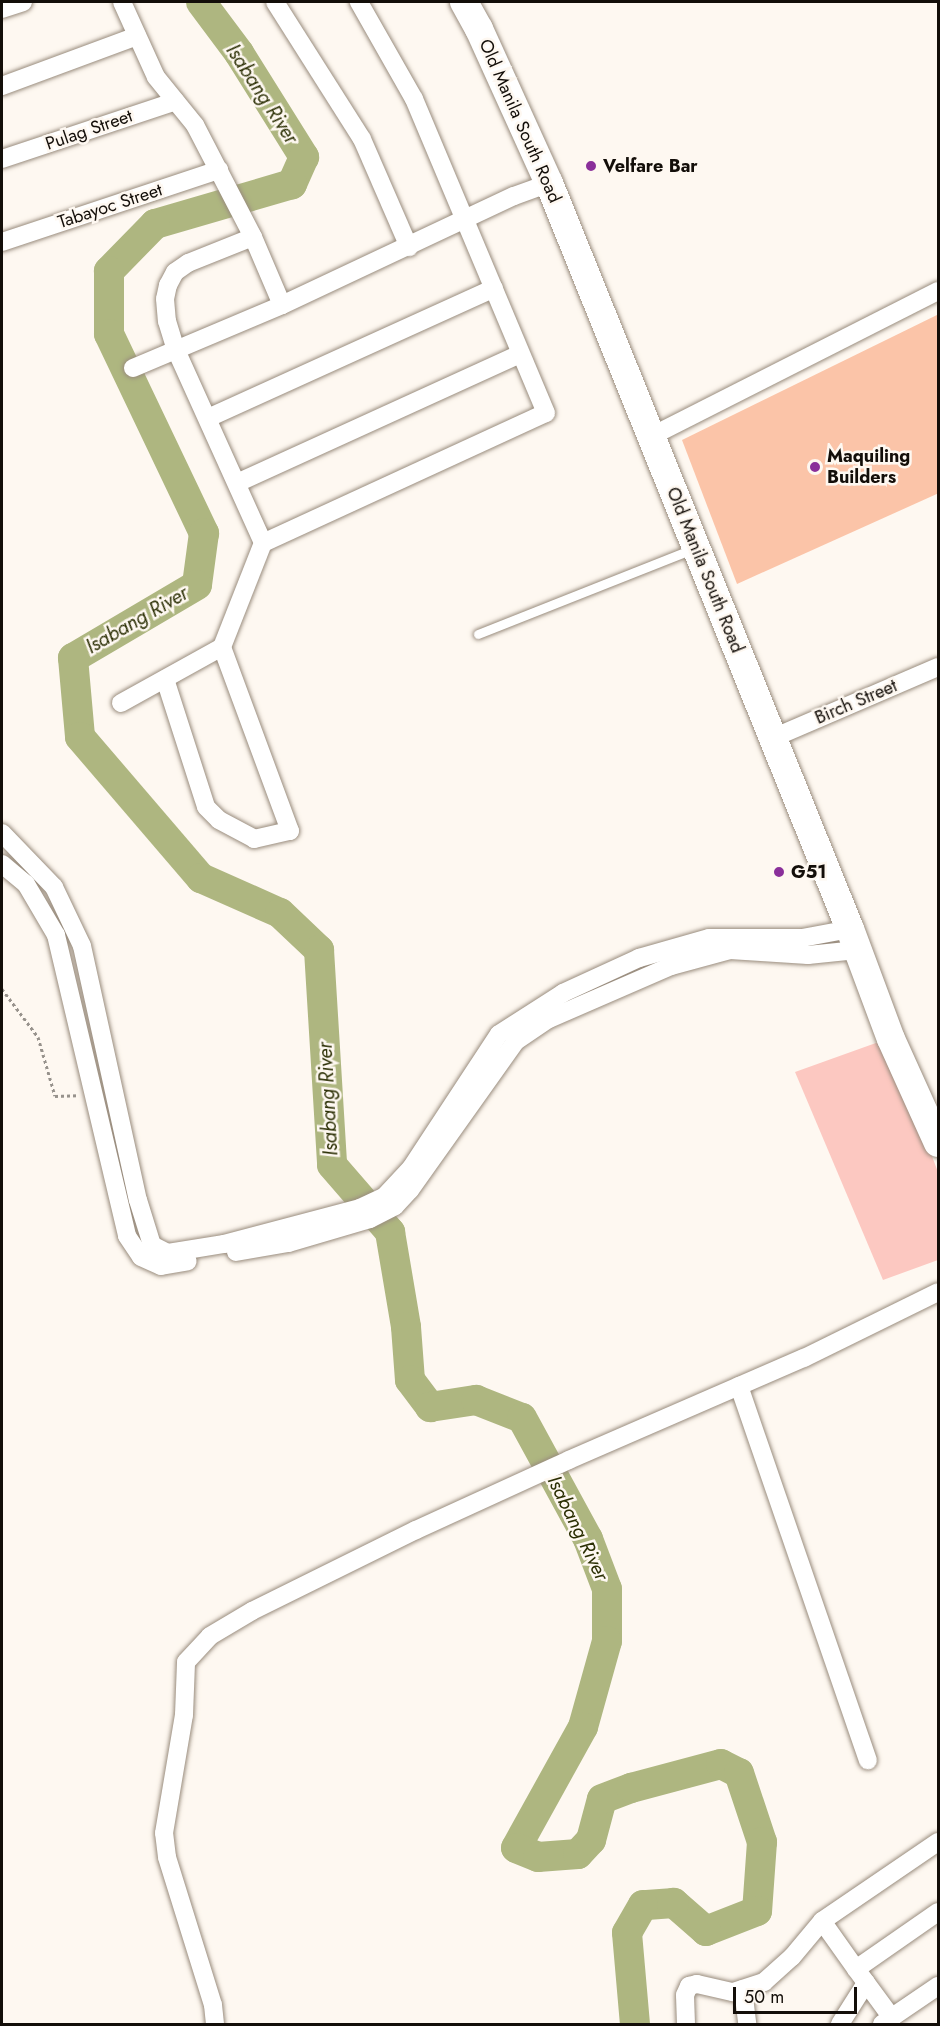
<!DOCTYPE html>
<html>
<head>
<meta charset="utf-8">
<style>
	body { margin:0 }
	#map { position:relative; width:940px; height:2026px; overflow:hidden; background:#fef8f1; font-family:Jost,sans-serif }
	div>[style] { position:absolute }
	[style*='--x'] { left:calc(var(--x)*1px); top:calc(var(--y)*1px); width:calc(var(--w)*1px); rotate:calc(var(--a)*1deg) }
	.green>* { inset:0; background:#fcc8c1 }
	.river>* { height:30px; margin:-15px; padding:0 15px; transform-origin:15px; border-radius:15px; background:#aeb680 }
	.building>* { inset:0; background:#fbc4a8 }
	.path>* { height:3px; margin-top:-1.5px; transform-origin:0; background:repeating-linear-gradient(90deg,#97928c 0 3px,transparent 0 6px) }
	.roads { filter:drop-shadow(0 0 2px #998c7d) drop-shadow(0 0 2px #998c7d) }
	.service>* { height:9px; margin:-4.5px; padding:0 4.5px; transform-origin:4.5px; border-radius:4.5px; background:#fff }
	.minor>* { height:18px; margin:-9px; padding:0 9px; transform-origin:9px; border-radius:9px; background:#fff }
	.primary>* { height:28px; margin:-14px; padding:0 14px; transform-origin:14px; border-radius:14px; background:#fff }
	.dots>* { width:16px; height:16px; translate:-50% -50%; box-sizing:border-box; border:3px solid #fef8f1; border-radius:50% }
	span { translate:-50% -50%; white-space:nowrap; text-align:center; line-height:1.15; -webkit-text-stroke:5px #fef8f1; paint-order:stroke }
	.street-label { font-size:18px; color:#130e09 }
	.poi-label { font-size:18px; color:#130e09; font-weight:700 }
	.left { translate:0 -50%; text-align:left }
	.water-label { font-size:20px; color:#2b2f04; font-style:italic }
	.frame { position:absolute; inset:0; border:3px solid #130e09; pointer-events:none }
	.scale { position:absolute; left:733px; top:1987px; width:124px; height:27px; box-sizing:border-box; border:3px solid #130e09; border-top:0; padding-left:8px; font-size:18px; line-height:21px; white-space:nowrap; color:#130e09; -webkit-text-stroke:4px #fef8f1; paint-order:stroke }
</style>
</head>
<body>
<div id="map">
	<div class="green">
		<div style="clip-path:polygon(887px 1039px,938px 1172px,938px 1260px,883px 1280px,795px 1072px)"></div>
	</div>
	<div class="river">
		<div style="--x:201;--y:2;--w:64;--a:53.3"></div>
		<div style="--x:239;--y:53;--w:123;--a:58"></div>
		<div style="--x:304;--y:157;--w:30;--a:114"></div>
		<div style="--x:292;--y:184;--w:143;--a:163.7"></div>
		<div style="--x:155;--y:224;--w:66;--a:134.4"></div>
		<div style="--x:109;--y:271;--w:63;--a:90"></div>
		<div style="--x:109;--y:334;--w:221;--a:64.5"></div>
		<div style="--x:204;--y:533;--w:52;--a:97.7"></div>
		<div style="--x:197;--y:585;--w:144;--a:149.5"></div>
		<div style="--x:73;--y:658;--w:79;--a:84.9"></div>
		<div style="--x:80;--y:737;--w:186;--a:49.4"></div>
		<div style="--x:201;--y:878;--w:86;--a:23.9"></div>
		<div style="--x:280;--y:913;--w:54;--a:43.5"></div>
		<div style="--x:319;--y:950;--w:215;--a:86.5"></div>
		<div style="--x:332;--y:1165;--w:89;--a:49.1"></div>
		<div style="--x:390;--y:1232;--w:96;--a:80.4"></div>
		<div style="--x:406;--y:1327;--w:53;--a:85.7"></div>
		<div style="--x:410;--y:1380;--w:34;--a:53"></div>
		<div style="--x:430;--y:1407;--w:47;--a:-8.7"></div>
		<div style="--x:476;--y:1400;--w:49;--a:21.4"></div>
		<div style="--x:522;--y:1418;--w:138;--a:61.4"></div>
		<div style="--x:588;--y:1539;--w:53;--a:69.2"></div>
		<div style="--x:607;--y:1589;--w:52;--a:90"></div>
		<div style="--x:607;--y:1641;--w:89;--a:105.6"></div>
		<div style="--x:583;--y:1727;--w:138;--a:119"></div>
		<div style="--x:516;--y:1848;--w:24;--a:22"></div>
		<div style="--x:538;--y:1857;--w:40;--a:-4.3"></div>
		<div style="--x:578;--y:1854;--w:19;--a:-47"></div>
		<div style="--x:591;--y:1840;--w:42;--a:-75"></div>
		<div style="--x:602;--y:1799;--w:31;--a:-21"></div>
		<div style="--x:631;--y:1788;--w:93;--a:-14.9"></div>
		<div style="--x:721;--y:1764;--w:20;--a:27"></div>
		<div style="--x:739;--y:1773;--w:73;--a:71.6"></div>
		<div style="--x:762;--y:1842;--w:69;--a:94.1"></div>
		<div style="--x:757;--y:1911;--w:55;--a:158.6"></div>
		<div style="--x:706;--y:1931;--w:43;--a:-138.8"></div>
		<div style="--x:674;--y:1903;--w:31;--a:176"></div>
		<div style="--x:643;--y:1905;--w:32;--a:120"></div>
		<div style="--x:627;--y:1933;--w:91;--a:85"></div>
	</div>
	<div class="building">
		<div style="clip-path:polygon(939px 314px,939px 493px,737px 584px,682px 440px)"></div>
	</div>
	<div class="path">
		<div style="--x:2;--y:989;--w:60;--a:53.1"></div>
		<div style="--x:38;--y:1037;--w:61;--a:73.9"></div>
		<div style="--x:55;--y:1096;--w:23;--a:-2"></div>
	</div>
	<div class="roads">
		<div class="service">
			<div style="--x:478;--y:634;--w:231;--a:-21.6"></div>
		</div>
		<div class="minor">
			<div style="--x:122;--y:2;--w:82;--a:65.6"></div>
			<div style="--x:156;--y:77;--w:62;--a:50.9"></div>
			<div style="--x:195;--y:125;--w:126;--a:62.6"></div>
			<div style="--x:253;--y:237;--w:74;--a:66.9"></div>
			<div style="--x:275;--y:2;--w:162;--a:57.6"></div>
			<div style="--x:362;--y:139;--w:118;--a:66.5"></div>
			<div style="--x:2;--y:9;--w:22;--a:-18"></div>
			<div style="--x:2;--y:86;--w:144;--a:-20.3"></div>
			<div style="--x:2;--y:159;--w:183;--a:-18.4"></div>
			<div style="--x:253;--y:237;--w:70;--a:158.2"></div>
			<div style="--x:188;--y:263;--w:16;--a:145"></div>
			<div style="--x:175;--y:272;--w:15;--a:118"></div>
			<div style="--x:168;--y:285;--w:14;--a:102"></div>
			<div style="--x:165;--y:299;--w:22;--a:85"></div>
			<div style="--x:167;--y:321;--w:30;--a:73"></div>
			<div style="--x:176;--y:350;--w:212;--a:65.7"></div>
			<div style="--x:263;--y:543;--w:311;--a:-24.7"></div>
			<div style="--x:546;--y:413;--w:341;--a:-112.8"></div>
			<div style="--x:414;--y:99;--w:112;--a:-119.6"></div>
			<div style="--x:2;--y:242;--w:229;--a:-18.4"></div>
			<div style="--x:133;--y:368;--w:162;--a:-22.9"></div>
			<div style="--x:282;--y:305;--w:256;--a:-25.2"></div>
			<div style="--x:514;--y:196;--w:37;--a:-20"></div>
			<div style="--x:208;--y:418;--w:314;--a:-24.4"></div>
			<div style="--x:652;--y:436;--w:321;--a:-26.9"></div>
			<div style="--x:237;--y:483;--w:311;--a:-24.5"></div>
			<div style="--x:165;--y:679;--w:134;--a:72.2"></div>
			<div style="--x:206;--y:807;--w:18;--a:45"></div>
			<div style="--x:219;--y:820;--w:40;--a:28"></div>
			<div style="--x:254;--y:839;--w:37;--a:-13"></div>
			<div style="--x:290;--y:831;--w:196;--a:-110.3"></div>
			<div style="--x:121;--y:703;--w:115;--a:-29"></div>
			<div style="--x:222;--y:647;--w:112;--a:-68.5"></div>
			<div style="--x:773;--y:738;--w:180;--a:-23.3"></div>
			<div style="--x:2;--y:833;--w:75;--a:46.1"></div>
			<div style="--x:54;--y:887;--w:65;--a:64.6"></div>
			<div style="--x:82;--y:946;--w:260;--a:77.6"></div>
			<div style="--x:138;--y:1200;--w:47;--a:72.7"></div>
			<div style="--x:152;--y:1245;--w:18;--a:27"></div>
			<div style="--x:168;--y:1253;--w:57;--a:-9.1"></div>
			<div style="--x:224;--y:1244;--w:141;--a:-14.8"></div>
			<div style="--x:360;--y:1208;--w:26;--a:-25"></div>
			<div style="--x:384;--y:1197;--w:40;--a:-47"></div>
			<div style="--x:411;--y:1168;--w:160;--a:-56.7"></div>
			<div style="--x:499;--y:1034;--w:76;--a:-32.6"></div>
			<div style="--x:563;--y:993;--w:84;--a:-24.7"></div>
			<div style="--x:639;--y:958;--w:73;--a:-15.9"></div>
			<div style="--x:709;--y:938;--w:93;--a:0"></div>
			<div style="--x:802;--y:938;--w:49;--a:-10.6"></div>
			<div style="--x:2;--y:864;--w:31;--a:40"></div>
			<div style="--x:26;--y:884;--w:59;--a:59.5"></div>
			<div style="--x:56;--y:935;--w:309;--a:76.7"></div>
			<div style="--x:127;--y:1236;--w:25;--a:56"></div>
			<div style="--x:141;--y:1257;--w:22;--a:24"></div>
			<div style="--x:161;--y:1266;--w:27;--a:-10"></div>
			<div style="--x:236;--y:1252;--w:53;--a:-9.8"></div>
			<div style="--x:288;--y:1243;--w:85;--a:-16.3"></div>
			<div style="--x:370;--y:1219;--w:28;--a:-27"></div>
			<div style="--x:395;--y:1206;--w:22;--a:-47"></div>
			<div style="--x:410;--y:1190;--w:183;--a:-54.6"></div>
			<div style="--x:516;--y:1041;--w:40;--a:-34"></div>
			<div style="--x:549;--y:1019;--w:133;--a:-23.5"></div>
			<div style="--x:671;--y:966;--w:61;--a:-15.2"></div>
			<div style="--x:730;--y:950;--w:78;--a:3.7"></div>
			<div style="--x:808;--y:955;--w:49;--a:-5.8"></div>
			<div style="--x:739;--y:1386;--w:396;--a:71"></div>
			<div style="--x:822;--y:1921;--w:59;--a:54.7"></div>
			<div style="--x:856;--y:1969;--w:100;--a:-34.8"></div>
			<div style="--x:856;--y:1969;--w:61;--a:53.7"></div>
			<div style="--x:743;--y:1989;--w:35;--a:83"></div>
			<div style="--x:215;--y:2024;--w:19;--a:-96"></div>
			<div style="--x:213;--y:2005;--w:155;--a:-107.3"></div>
			<div style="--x:167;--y:1857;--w:24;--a:-97"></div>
			<div style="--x:164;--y:1833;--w:120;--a:-80.4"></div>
			<div style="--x:184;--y:1715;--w:53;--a:-87.8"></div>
			<div style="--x:186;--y:1662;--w:35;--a:-47"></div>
			<div style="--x:210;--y:1636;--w:49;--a:-30.8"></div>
			<div style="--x:252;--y:1611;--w:183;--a:-26.3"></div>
			<div style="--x:416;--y:1530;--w:168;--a:-24.6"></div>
			<div style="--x:569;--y:1460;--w:256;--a:-23.5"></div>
			<div style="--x:804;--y:1358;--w:149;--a:-26.2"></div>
			<div style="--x:686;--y:2024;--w:29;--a:-92"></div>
			<div style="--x:685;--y:1995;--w:10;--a:-66"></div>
			<div style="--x:689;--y:1986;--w:8;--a:-14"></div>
			<div style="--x:697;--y:1984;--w:37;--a:13"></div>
			<div style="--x:733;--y:1992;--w:33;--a:-18"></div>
			<div style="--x:764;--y:1982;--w:38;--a:-42"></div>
			<div style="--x:792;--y:1957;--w:47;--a:-50.2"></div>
			<div style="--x:822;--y:1921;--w:140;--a:-34.3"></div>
			<div style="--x:840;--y:2024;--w:49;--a:-57.6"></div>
			<div style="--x:882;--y:2024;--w:68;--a:-34.2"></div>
		</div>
		<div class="primary">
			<div style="--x:464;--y:2;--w:31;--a:61"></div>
			<div style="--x:479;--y:29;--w:169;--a:65.6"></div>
			<div style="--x:549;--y:183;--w:804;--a:68.03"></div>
			<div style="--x:850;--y:929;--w:117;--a:69.6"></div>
			<div style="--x:891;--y:1039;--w:114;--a:65.7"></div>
		</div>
	</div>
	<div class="dots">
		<div style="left:591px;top:166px;background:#8a2f9a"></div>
		<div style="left:815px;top:467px;background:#8a2f9a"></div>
		<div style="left:779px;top:872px;background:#8a2f9a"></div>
	</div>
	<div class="street-label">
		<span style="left:520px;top:121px;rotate:66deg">Old Manila South Road</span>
		<span style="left:89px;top:130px;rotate:-19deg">Pulag Street</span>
		<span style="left:110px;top:206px;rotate:-18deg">Tabayoc Street</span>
		<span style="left:705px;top:570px;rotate:68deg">Old Manila South Road</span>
		<span style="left:856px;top:702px;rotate:-23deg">Birch Street</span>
	</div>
	<div class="poi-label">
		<span class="left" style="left:603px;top:166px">Velfare Bar</span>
		<span class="left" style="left:827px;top:467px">Maquiling<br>Builders</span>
		<span class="left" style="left:791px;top:872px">G51</span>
	</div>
	<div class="water-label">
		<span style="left:262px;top:94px;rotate:57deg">Isabang River</span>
		<span style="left:137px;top:620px;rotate:-30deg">Isabang River</span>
		<span style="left:328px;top:1099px;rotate:-93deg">Isabang River</span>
		<span style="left:578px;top:1528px;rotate:64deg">Isabang River</span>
	</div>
	<div class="frame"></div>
	<div class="scale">50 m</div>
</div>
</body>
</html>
